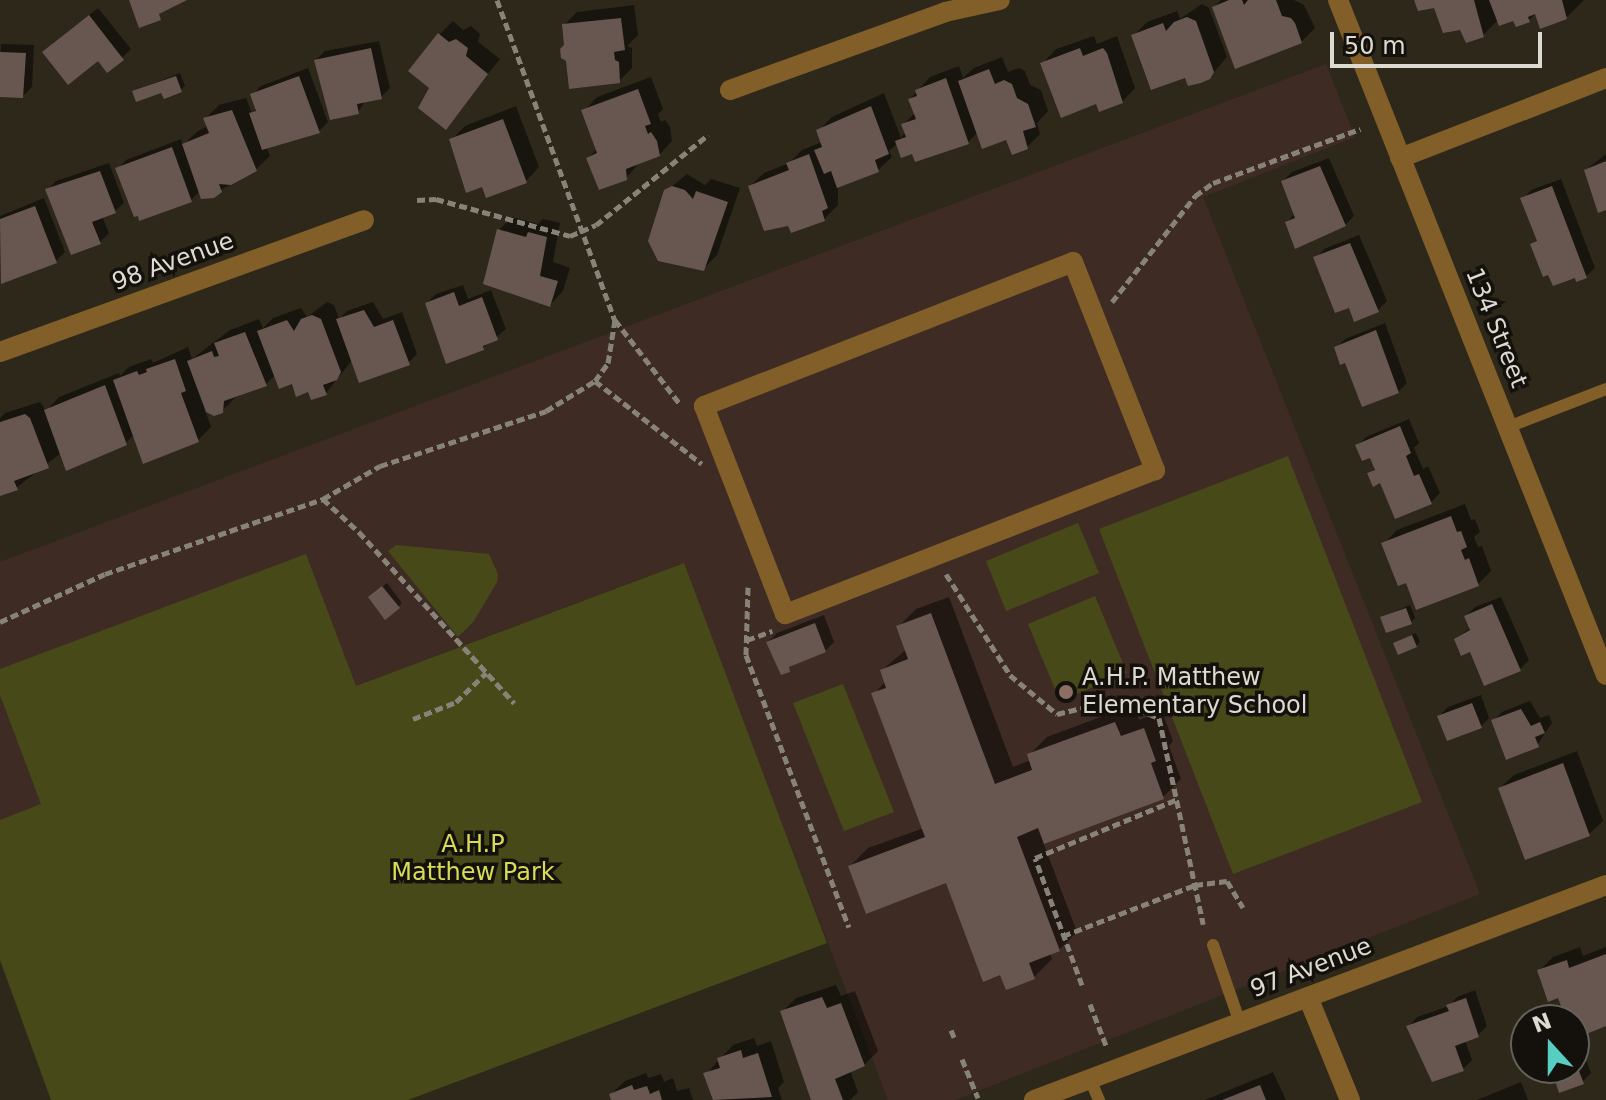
<!DOCTYPE html>
<html>
<head>
<meta charset="utf-8">
<style>
	body { margin:0 }
	#map { position:relative; width:1606px; height:1100px; overflow:hidden; background:#2e281b; font-family:"DejaVu Sans",sans-serif }
	div>[style] { position:absolute }
	[style*='--x'] { left:calc(var(--x)*1px); top:calc(var(--y)*1px); width:calc(var(--w)*1px); rotate:calc(var(--a)*1deg) }
	.education>* { inset:0; background:#3e2c24 }
	.green>* { inset:0; background:#474919 }
	.shadow>* { inset:0; background:#0007 }
	.building>* { inset:0; background:#685751 }
	.path>* { height:5px; margin-top:-2.5px; transform-origin:0; background:repeating-linear-gradient(90deg,#888378 0 8px,transparent 0 12px) }
	.service>* { height:12px; margin:-6px; padding:0 6px; transform-origin:6px; border-radius:6px; background:#825f29 }
	.pedestrian>* { height:20px; margin:-10px; padding:0 10px; transform-origin:10px; border-radius:10px; background:#825f29 }
	.minor>* { height:20px; margin:-10px; padding:0 10px; transform-origin:10px; border-radius:10px; background:#825f29 }
	.tertiary>* { height:20px; margin:-10px; padding:0 10px; transform-origin:10px; border-radius:10px; background:#825f29 }
	.dots>* { width:22px; height:22px; translate:-50% -50%; box-sizing:border-box; border:4px solid #14110c; border-radius:50% }
	span { translate:-50% -50%; white-space:nowrap; text-align:center; line-height:1.15; -webkit-text-stroke:7px #14110c; paint-order:stroke }
	.street-label { font-size:24px; color:#dddad1 }
	.poi-label { font-size:24px; color:#dddad1 }
	.left { translate:0 -50%; text-align:left }
	.park-label { font-size:24px; color:#d7dc54 }
	.north { position:absolute; left:1510px; top:1004px; width:80px; height:80px; box-sizing:border-box; background:#14110c; border:2px solid #64615b; border-radius:50%; rotate:339deg; font-size:22px; font-weight:700; line-height:32px; text-align:center; color:#dddad1 }
	.north::after { content:''; display:block; margin:auto; width:28px; height:36px; background:#57cec1; clip-path:polygon(50% 0,100% 100%,50% 72%,0 100%) }
	.scale { position:absolute; left:1330px; top:32px; width:212px; height:36px; box-sizing:border-box; border:4px solid #dddad1; border-top:0; padding-left:10px; font-size:24px; line-height:28px; white-space:nowrap; color:#dddad1; -webkit-text-stroke:6px #14110c; paint-order:stroke }
</style>
</head>
<body>
<div id="map">
	<div class="education">
		<div style="clip-path:polygon(1326px 64px,1355px 137px,1203px 197px,1480px 894px,955px 1100px,888px 1100px,683px 563px,0 820px,0 562px)"></div>
	</div>
	<div class="green">
		<div style="clip-path:polygon(1288px 456px,1422px 802px,1233px 874px,1099px 529px)"></div>
		<div style="clip-path:polygon(1078px 523px,1099px 573px,1006px 611px,986px 561px)"></div>
		<div style="clip-path:polygon(396px 545px,489px 554px,498px 574px,497px 582px,474px 621px,458px 637px,388px 551px)"></div>
		<div style="clip-path:polygon(306px 554px,356px 686px,684px 563px,827px 943px,408px 1100px,51px 1100px,0 960px,0 820px,41px 804px,0 695px,0 669px)"></div>
		<div style="clip-path:polygon(1095px 596px,1127px 673px,1060px 701px,1028px 624px)"></div>
		<div style="clip-path:polygon(843px 684px,894px 812px,844px 831px,793px 703px)"></div>
	</div>
	<div class="shadow">
		<div style="clip-path:polygon(1221px 0,1294px 0,1304px 5px,1315px 28px,1301px 42px,1214px 7px)"></div>
		<div style="clip-path:polygon(1416px 0,1584px 0,1566px 18px,1536px 13px,1529px 20px,1498px 20px,1483px 35px,1461px 28px,1435px 6px)"></div>
		<div style="clip-path:polygon(1202px 4px,1209px 8px,1227px 57px,1209px 78px,1186px 75px,1133px 36px,1147px 22px,1177px 11px,1180px 19px)"></div>
		<div style="clip-path:polygon(634px 5px,638px 35px,627px 46px,632px 48px,632px 68px,619px 81px,564px 25px,577px 12px)"></div>
		<div style="clip-path:polygon(98px 8px,131px 49px,122px 58px,53px 43px)"></div>
		<div style="clip-path:polygon(453px 21px,463px 30px,471px 26px,480px 34px,478px 42px,500px 59px,445px 127px,432px 87px,439px 35px)"></div>
		<div style="clip-path:polygon(1094px 36px,1097px 44px,1117px 36px,1135px 88px,1122px 102px,1097px 102px,1043px 63px,1056px 49px)"></div>
		<div style="clip-path:polygon(379px 41px,390px 88px,381px 97px,366px 100px,358px 112px,316px 60px,325px 51px)"></div>
		<div style="clip-path:polygon(1px 44px,34px 45px,32px 87px,23px 96px,0 95px)"></div>
		<div style="clip-path:polygon(1002px 57px,1008px 72px,1019px 68px,1025px 71px,1030px 85px,1041px 90px,1048px 111px,1037px 123px,1040px 134px,1027px 147px,1007px 138px,978px 132px,968px 142px,913px 151px,898px 143px,889px 151px,892px 157px,878px 170px,838px 185px,838px 205px,824px 219px,789px 224px,750px 186px,764px 173px,789px 163px,802px 150px,822px 142px,818px 131px,832px 117px,884px 93px,901px 138px,906px 132px,904px 124px,915px 113px,910px 99px,930px 77px,959px 66px,963px 78px,974px 68px)"></div>
		<div style="clip-path:polygon(308px 68px,328px 122px,319px 131px,266px 146px,270px 156px,256px 169px,221px 190px,200px 191px,191px 200px,118px 169px,126px 160px,181px 139px,183px 145px,198px 131px,208px 126px,205px 119px,219px 105px,246px 98px,252px 113px,257px 108px,252px 95px,261px 86px)"></div>
		<div style="clip-path:polygon(180px 73px,185px 86px,181px 90px,134px 91px)"></div>
		<div style="clip-path:polygon(651px 77px,663px 109px,658px 114px,661px 122px,665px 120px,670px 127px,672px 141px,659px 155px,640px 162px,626px 178px,588px 158px,598px 148px,584px 111px,597px 97px)"></div>
		<div style="clip-path:polygon(516px 106px,539px 167px,526px 181px,483px 184px,451px 140px,465px 126px)"></div>
		<div style="clip-path:polygon(1606px 154px,1606px 207px,1586px 170px)"></div>
		<div style="clip-path:polygon(1329px 158px,1354px 216px,1345px 225px,1287px 222px,1295px 214px,1283px 181px,1292px 172px)"></div>
		<div style="clip-path:polygon(109px 163px,124px 203px,115px 211px,102px 216px,109px 233px,100px 242px,47px 190px,56px 181px)"></div>
		<div style="clip-path:polygon(687px 174px,705px 185px,711px 179px,740px 188px,717px 255px,703px 269px,665px 192px)"></div>
		<div style="clip-path:polygon(1561px 179px,1595px 268px,1586px 276px,1532px 244px,1538px 239px,1523px 199px,1531px 190px)"></div>
		<div style="clip-path:polygon(44px 198px,65px 252px,56px 261px,3px 282px,0 216px)"></div>
		<div style="clip-path:polygon(512px 217px,538px 224px,543px 219px,560px 223px,553px 262px,570px 268px,563px 291px,550px 305px,499px 230px)"></div>
		<div style="clip-path:polygon(1359px 235px,1387px 301px,1378px 310px,1316px 258px,1324px 249px)"></div>
		<div style="clip-path:polygon(463px 285px,468px 299px,491px 290px,506px 329px,483px 348px,427px 303px,436px 294px)"></div>
		<div style="clip-path:polygon(327px 302px,334px 305px,339px 319px,347px 311px,373px 302px,383px 319px,402px 312px,417px 354px,408px 363px,353px 359px,326px 393px,275px 375px,266px 384px,236px 397px,222px 411px,214px 414px,205px 410px,211px 427px,198px 440px,135px 434px,125px 443px,61px 453px,16px 488px,0 494px,0 418px,5px 413px,40px 402px,46px 411px,59px 397px,119px 373px,120px 376px,129px 367px,151px 359px,153px 363px,188px 347px,192px 359px,230px 330px,259px 319px,263px 328px,273px 318px,301px 308px,307px 317px)"></div>
		<div style="clip-path:polygon(1385px 323px,1407px 383px,1398px 392px,1336px 348px,1345px 339px)"></div>
		<div style="clip-path:polygon(1409px 419px,1419px 443px,1414px 448px,1423px 469px,1428px 466px,1440px 493px,1431px 502px,1370px 474px,1376px 467px,1371px 455px,1357px 446px,1366px 437px)"></div>
		<div style="clip-path:polygon(1465px 504px,1471px 520px,1475px 519px,1480px 532px,1474px 537px,1478px 547px,1482px 546px,1491px 571px,1478px 584px,1407px 581px,1384px 544px,1397px 530px)"></div>
		<div style="clip-path:polygon(387px 583px,402px 603px,398px 607px,374px 593px)"></div>
		<div style="clip-path:polygon(949px 597px,1013px 767px,1031px 760px,1029px 755px,1047px 737px,1133px 705px,1139px 720px,1162px 711px,1173px 741px,1169px 746px,1181px 779px,1163px 797px,1043px 842px,1077px 932px,1059px 950px,1050px 953px,1052px 959px,1034px 977px,947px 881px,850px 866px,868px 848px,924px 828px,874px 694px,886px 681px,882px 670px,907px 649px,898px 627px,916px 609px)"></div>
		<div style="clip-path:polygon(1501px 597px,1529px 660px,1520px 669px,1485px 683px,1471px 649px,1456px 639px,1471px 627px,1466px 616px,1475px 607px)"></div>
		<div style="clip-path:polygon(1410px 605px,1415px 618px,1411px 622px,1383px 617px)"></div>
		<div style="clip-path:polygon(824px 615px,834px 642px,825px 651px,798px 661px,782px 673px,768px 642px,777px 633px)"></div>
		<div style="clip-path:polygon(1416px 633px,1420px 642px,1416px 646px,1395px 643px)"></div>
		<div style="clip-path:polygon(1481px 695px,1489px 718px,1480px 727px,1439px 716px,1448px 707px)"></div>
		<div style="clip-path:polygon(1530px 701px,1540px 718px,1549px 715px,1552px 723px,1537px 745px,1493px 721px,1502px 712px)"></div>
		<div style="clip-path:polygon(1577px 751px,1603px 821px,1589px 834px,1500px 788px,1514px 775px)"></div>
		<div style="clip-path:polygon(1580px 947px,1583px 956px,1606px 947px,1606px 1024px,1574px 1037px,1574px 1020px,1568px 1020px,1559px 995px,1539px 971px,1553px 957px)"></div>
		<div style="clip-path:polygon(836px 985px,841px 996px,855px 991px,878px 1051px,864px 1065px,850px 1070px,858px 1092px,850px 1100px,813px 1100px,782px 1012px,796px 998px)"></div>
		<div style="clip-path:polygon(1475px 990px,1487px 1026px,1478px 1035px,1465px 1040px,1472px 1060px,1463px 1069px,1409px 1026px,1417px 1017px,1449px 1006px,1457px 997px)"></div>
		<div style="clip-path:polygon(754px 1038px,757px 1046px,771px 1041px,784px 1082px,778px 1088px,782px 1100px,715px 1100px,706px 1074px,733px 1045px)"></div>
		<div style="clip-path:polygon(1574px 1047px,1578px 1057px,1584px 1054px,1591px 1073px,1582px 1082px,1553px 1068px,1574px 1068px)"></div>
		<div style="clip-path:polygon(1273px 1072px,1286px 1100px,1205px 1100px)"></div>
		<div style="clip-path:polygon(646px 1073px,648px 1078px,661px 1074px,664px 1082px,673px 1078px,677px 1091px,689px 1088px,693px 1100px,613px 1100px,611px 1094px,625px 1081px)"></div>
		<div style="clip-path:polygon(1521px 1082px,1528px 1100px,1477px 1100px)"></div>
	</div>
	<div class="building">
		<div style="clip-path:polygon(129px 0,187px 0,159px 14px,161px 20px,139px 28px)"></div>
		<div style="clip-path:polygon(1229px 0,1242px 0,1244px 5px,1248px 0,1276px 0,1282px 16px,1291px 18px,1295px 23px,1302px 43px,1235px 69px,1212px 7px)"></div>
		<div style="clip-path:polygon(1414px 0,1474px 0,1484px 37px,1466px 43px,1460px 30px,1443px 33px,1434px 8px,1418px 11px)"></div>
		<div style="clip-path:polygon(1489px 0,1562px 0,1567px 19px,1540px 29px,1535px 14px,1528px 17px,1530px 22px,1516px 27px,1513px 21px,1499px 26px)"></div>
		<div style="clip-path:polygon(89px 15px,124px 60px,107px 73px,98px 61px,68px 85px,42px 52px)"></div>
		<div style="clip-path:polygon(1187px 17px,1196px 21px,1214px 72px,1210px 79px,1201px 83px,1188px 86px,1185px 78px,1151px 90px,1131px 35px,1163px 23px,1166px 31px,1174px 22px)"></div>
		<div style="clip-path:polygon(621px 18px,625px 50px,614px 52px,615px 60px,619px 62px,620px 83px,569px 89px,566px 61px,561px 58px,560px 49px,564px 45px,562px 24px)"></div>
		<div style="clip-path:polygon(438px 33px,449px 42px,456px 39px,468px 48px,466px 56px,488px 74px,446px 130px,418px 108px,429px 88px,408px 71px)"></div>
		<div style="clip-path:polygon(371px 48px,382px 99px,357px 104px,359px 114px,330px 120px,314px 60px)"></div>
		<div style="clip-path:polygon(1080px 48px,1083px 56px,1103px 48px,1107px 53px,1123px 103px,1099px 112px,1096px 104px,1061px 118px,1040px 63px)"></div>
		<div style="clip-path:polygon(0 52px,26px 53px,23px 98px,0 97px)"></div>
		<div style="clip-path:polygon(989px 69px,995px 84px,1004px 80px,1012px 84px,1017px 98px,1028px 104px,1036px 127px,1023px 131px,1028px 149px,1012px 155px,1006px 140px,982px 149px,958px 81px)"></div>
		<div style="clip-path:polygon(176px 76px,182px 92px,164px 99px,161px 93px,136px 102px,132px 91px)"></div>
		<div style="clip-path:polygon(299px 76px,320px 133px,262px 150px,249px 113px,256px 111px,250px 94px)"></div>
		<div style="clip-path:polygon(946px 78px,969px 144px,915px 162px,912px 154px,901px 158px,895px 141px,906px 137px,901px 124px,916px 119px,908px 99px,917px 96px,915px 90px)"></div>
		<div style="clip-path:polygon(638px 89px,651px 124px,645px 126px,648px 134px,651px 132px,657px 141px,660px 156px,626px 169px,627px 180px,599px 190px,586px 158px,597px 153px,581px 110px)"></div>
		<div style="clip-path:polygon(871px 106px,889px 154px,875px 160px,879px 172px,837px 188px,831px 171px,824px 174px,814px 150px,822px 147px,816px 130px)"></div>
		<div style="clip-path:polygon(232px 110px,257px 171px,231px 185px,219px 184px,222px 192px,214px 198px,201px 199px,182px 144px,209px 133px,203px 118px)"></div>
		<div style="clip-path:polygon(503px 119px,527px 183px,486px 198px,482px 187px,466px 193px,449px 139px)"></div>
		<div style="clip-path:polygon(172px 147px,192px 202px,139px 221px,138px 216px,134px 217px,115px 168px)"></div>
		<div style="clip-path:polygon(809px 154px,828px 208px,822px 211px,825px 221px,791px 233px,788px 226px,764px 231px,748px 186px,789px 170px,786px 163px)"></div>
		<div style="clip-path:polygon(1606px 161px,1606px 210px,1598px 213px,1584px 170px)"></div>
		<div style="clip-path:polygon(1320px 166px,1346px 226px,1295px 249px,1285px 222px,1295px 218px,1281px 181px)"></div>
		<div style="clip-path:polygon(100px 171px,116px 213px,92px 222px,101px 244px,71px 255px,45px 189px)"></div>
		<div style="clip-path:polygon(672px 186px,685px 190px,693px 199px,696px 191px,728px 202px,704px 271px,658px 261px,648px 241px,664px 190px)"></div>
		<div style="clip-path:polygon(1552px 186px,1587px 278px,1576px 282px,1575px 278px,1553px 286px,1548px 275px,1543px 277px,1530px 244px,1537px 241px,1520px 198px)"></div>
		<div style="clip-path:polygon(35px 206px,57px 263px,1px 284px,0 219px)"></div>
		<div style="clip-path:polygon(497px 229px,526px 237px,528px 232px,547px 237px,540px 276px,558px 281px,550px 307px,483px 284px)"></div>
		<div style="clip-path:polygon(1350px 243px,1379px 312px,1354px 322px,1349px 308px,1335px 313px,1313px 257px)"></div>
		<div style="clip-path:polygon(454px 292px,459px 306px,482px 297px,498px 340px,483px 346px,484px 350px,446px 364px,425px 303px)"></div>
		<div style="clip-path:polygon(364px 310px,374px 327px,393px 320px,410px 365px,359px 383px,336px 319px)"></div>
		<div style="clip-path:polygon(312px 315px,321px 319px,341px 372px,337px 380px,323px 385px,327px 395px,311px 400px,308px 392px,296px 397px,292px 384px,279px 389px,257px 331px,287px 320px,294px 331px,301px 319px)"></div>
		<div style="clip-path:polygon(1376px 330px,1399px 393px,1362px 407px,1345px 363px,1340px 365px,1334px 347px)"></div>
		<div style="clip-path:polygon(245px 332px,267px 386px,224px 401px,223px 413px,214px 416px,206px 412px,187px 361px,212px 351px,214px 357px,219px 356px,214px 343px)"></div>
		<div style="clip-path:polygon(175px 359px,186px 391px,181px 393px,199px 442px,143px 464px,113px 380px,137px 371px,139px 375px,147px 372px,146px 369px)"></div>
		<div style="clip-path:polygon(105px 385px,127px 445px,66px 471px,44px 410px)"></div>
		<div style="clip-path:polygon(25px 414px,30px 418px,49px 468px,14px 481px,18px 490px,0 496px,0 422px)"></div>
		<div style="clip-path:polygon(1400px 426px,1411px 453px,1406px 456px,1414px 476px,1419px 474px,1432px 504px,1395px 519px,1380px 483px,1373px 487px,1367px 473px,1375px 470px,1370px 458px,1362px 461px,1355px 445px)"></div>
		<div style="clip-path:polygon(1451px 516px,1457px 532px,1461px 531px,1467px 547px,1461px 550px,1465px 560px,1469px 558px,1479px 586px,1416px 610px,1406px 583px,1398px 586px,1381px 543px)"></div>
		<div style="clip-path:polygon(382px 586px,400px 608px,385px 620px,368px 597px)"></div>
		<div style="clip-path:polygon(1492px 604px,1521px 671px,1484px 686px,1470px 652px,1461px 656px,1454px 639px,1470px 630px,1464px 616px)"></div>
		<div style="clip-path:polygon(1406px 608px,1412px 624px,1386px 633px,1380px 617px)"></div>
		<div style="clip-path:polygon(931px 613px,995px 784px,1032px 770px,1027px 754px,1115px 722px,1121px 736px,1144px 728px,1156px 761px,1151px 763px,1164px 799px,1044px 844px,1038px 828px,1017px 837px,1060px 951px,1029px 963px,1035px 979px,1006px 990px,1000px 975px,983px 982px,946px 883px,866px 914px,848px 866px,925px 837px,871px 693px,886px 688px,880px 670px,908px 659px,896px 626px)"></div>
		<div style="clip-path:polygon(815px 623px,826px 652px,789px 667px,790px 672px,781px 675px,766px 642px)"></div>
		<div style="clip-path:polygon(1412px 635px,1417px 647px,1398px 655px,1393px 643px)"></div>
		<div style="clip-path:polygon(1472px 703px,1482px 728px,1447px 741px,1437px 716px)"></div>
		<div style="clip-path:polygon(1521px 709px,1531px 726px,1540px 722px,1545px 733px,1535px 737px,1539px 747px,1506px 760px,1491px 720px)"></div>
		<div style="clip-path:polygon(1563px 763px,1590px 836px,1525px 860px,1498px 788px)"></div>
		<div style="clip-path:polygon(1606px 954px,1606px 1026px,1574px 1039px,1574px 1020px,1566px 1020px,1558px 998px,1548px 1002px,1537px 970px,1567px 960px,1569px 968px)"></div>
		<div style="clip-path:polygon(822px 997px,827px 1008px,841px 1003px,865px 1066px,835px 1079px,843px 1100px,811px 1100px,780px 1011px)"></div>
		<div style="clip-path:polygon(1466px 998px,1479px 1037px,1455px 1046px,1464px 1071px,1432px 1082px,1406px 1026px,1449px 1011px,1446px 1005px)"></div>
		<div style="clip-path:polygon(741px 1050px,743px 1058px,758px 1053px,772px 1097px,713px 1100px,703px 1073px,720px 1068px,717px 1058px)"></div>
		<div style="clip-path:polygon(1574px 1058px,1584px 1084px,1559px 1093px,1551px 1068px,1574px 1068px)"></div>
		<div style="clip-path:polygon(632px 1085px,634px 1090px,647px 1086px,650px 1094px,659px 1090px,662px 1100px,611px 1100px,609px 1094px)"></div>
		<div style="clip-path:polygon(1260px 1085px,1266px 1100px,1222px 1100px)"></div>
	</div>
	<div class="path">
		<div style="--x:497;--y:0;--w:341;--a:69.8"></div>
		<div style="--x:615;--y:320;--w:106;--a:52.3"></div>
		<div style="--x:417;--y:200;--w:19;--a:-3"></div>
		<div style="--x:436;--y:199;--w:139;--a:15.4"></div>
		<div style="--x:570;--y:236;--w:28;--a:-23"></div>
		<div style="--x:596;--y:225;--w:144;--a:-38.8"></div>
		<div style="--x:1112;--y:302;--w:135;--a:-51.9"></div>
		<div style="--x:1195;--y:196;--w:22;--a:-36"></div>
		<div style="--x:1213;--y:183;--w:157;--a:-20.2"></div>
		<div style="--x:595;--y:381;--w:135;--a:37.8"></div>
		<div style="--x:323;--y:499;--w:49;--a:42.5"></div>
		<div style="--x:359;--y:532;--w:231;--a:47.8"></div>
		<div style="--x:946;--y:574;--w:120;--a:57.6"></div>
		<div style="--x:1010;--y:675;--w:61;--a:39.7"></div>
		<div style="--x:1057;--y:714;--w:60;--a:-13.6"></div>
		<div style="--x:1115;--y:700;--w:48;--a:22.2"></div>
		<div style="--x:1159;--y:718;--w:211;--a:77.9"></div>
		<div style="--x:748;--y:587;--w:68;--a:91.7"></div>
		<div style="--x:746;--y:655;--w:291;--a:69.3"></div>
		<div style="--x:0;--y:622;--w:115;--a:-24.6"></div>
		<div style="--x:105;--y:574;--w:231;--a:-19"></div>
		<div style="--x:323;--y:499;--w:66;--a:-30.1"></div>
		<div style="--x:380;--y:466;--w:175;--a:-18.3"></div>
		<div style="--x:546;--y:411;--w:57;--a:-31.5"></div>
		<div style="--x:595;--y:381;--w:22;--a:-54"></div>
		<div style="--x:608;--y:363;--w:44;--a:-80.8"></div>
		<div style="--x:747;--y:640;--w:27;--a:-20"></div>
		<div style="--x:413;--y:719;--w:46;--a:-21.6"></div>
		<div style="--x:456;--y:702;--w:42;--a:-44"></div>
		<div style="--x:1063;--y:936;--w:142;--a:-21.1"></div>
		<div style="--x:1195;--y:885;--w:32;--a:-7"></div>
		<div style="--x:1227;--y:881;--w:31;--a:59"></div>
		<div style="--x:1082;--y:985;--w:135;--a:-110.3"></div>
		<div style="--x:1035;--y:858;--w:155;--a:-22.4"></div>
		<div style="--x:1090;--y:1004;--w:47;--a:68.9"></div>
		<div style="--x:951;--y:1030;--w:8;--a:67"></div>
		<div style="--x:962;--y:1059;--w:42;--a:67.7"></div>
	</div>
	<div class="service">
		<div style="--x:1508;--y:427;--w:105;--a:-21.2"></div>
		<div style="--x:1213;--y:945;--w:83;--a:70.9"></div>
		<div style="--x:1090;--y:1079;--w:23;--a:67"></div>
	</div>
	<div class="pedestrian">
		<div style="--x:1073;--y:262;--w:224;--a:68.5"></div>
		<div style="--x:1155;--y:470;--w:397;--a:158.7"></div>
		<div style="--x:785;--y:614;--w:223;--a:-111.3"></div>
		<div style="--x:704;--y:406;--w:396;--a:-21.3"></div>
	</div>
	<div class="minor">
		<div style="--x:730;--y:90;--w:229;--a:-19.9"></div>
		<div style="--x:945;--y:12;--w:56;--a:-12.3"></div>
		<div style="--x:0;--y:352;--w:387;--a:-19.9"></div>
		<div style="--x:1308;--y:997;--w:111;--a:67.8"></div>
		<div style="--x:1034;--y:1100;--w:611;--a:-20.6"></div>
	</div>
	<div class="tertiary">
		<div style="--x:1338;--y:0;--w:726;--a:68.35"></div>
		<div style="--x:1400;--y:158;--w:221;--a:-21.2"></div>
	</div>
	<div class="dots">
		<div style="left:1066px;top:692px;background:#8d6e63"></div>
	</div>
	<div class="street-label">
		<span style="left:173px;top:262px;rotate:-20deg">98 Avenue</span>
		<span style="left:1496px;top:328px;rotate:68deg">134 Street</span>
		<span style="left:1311px;top:968px;rotate:-21deg">97 Avenue</span>
	</div>
	<div class="poi-label">
		<span class="left" style="left:1082px;top:692px">A.H.P. Matthew<br>Elementary School</span>
	</div>
	<div class="park-label">
		<span style="left:473px;top:859px">A.H.P<br>Matthew Park</span>
	</div>
	<div class="north">N</div>
	<div class="scale">50 m</div>
</div>
</body>
</html>
